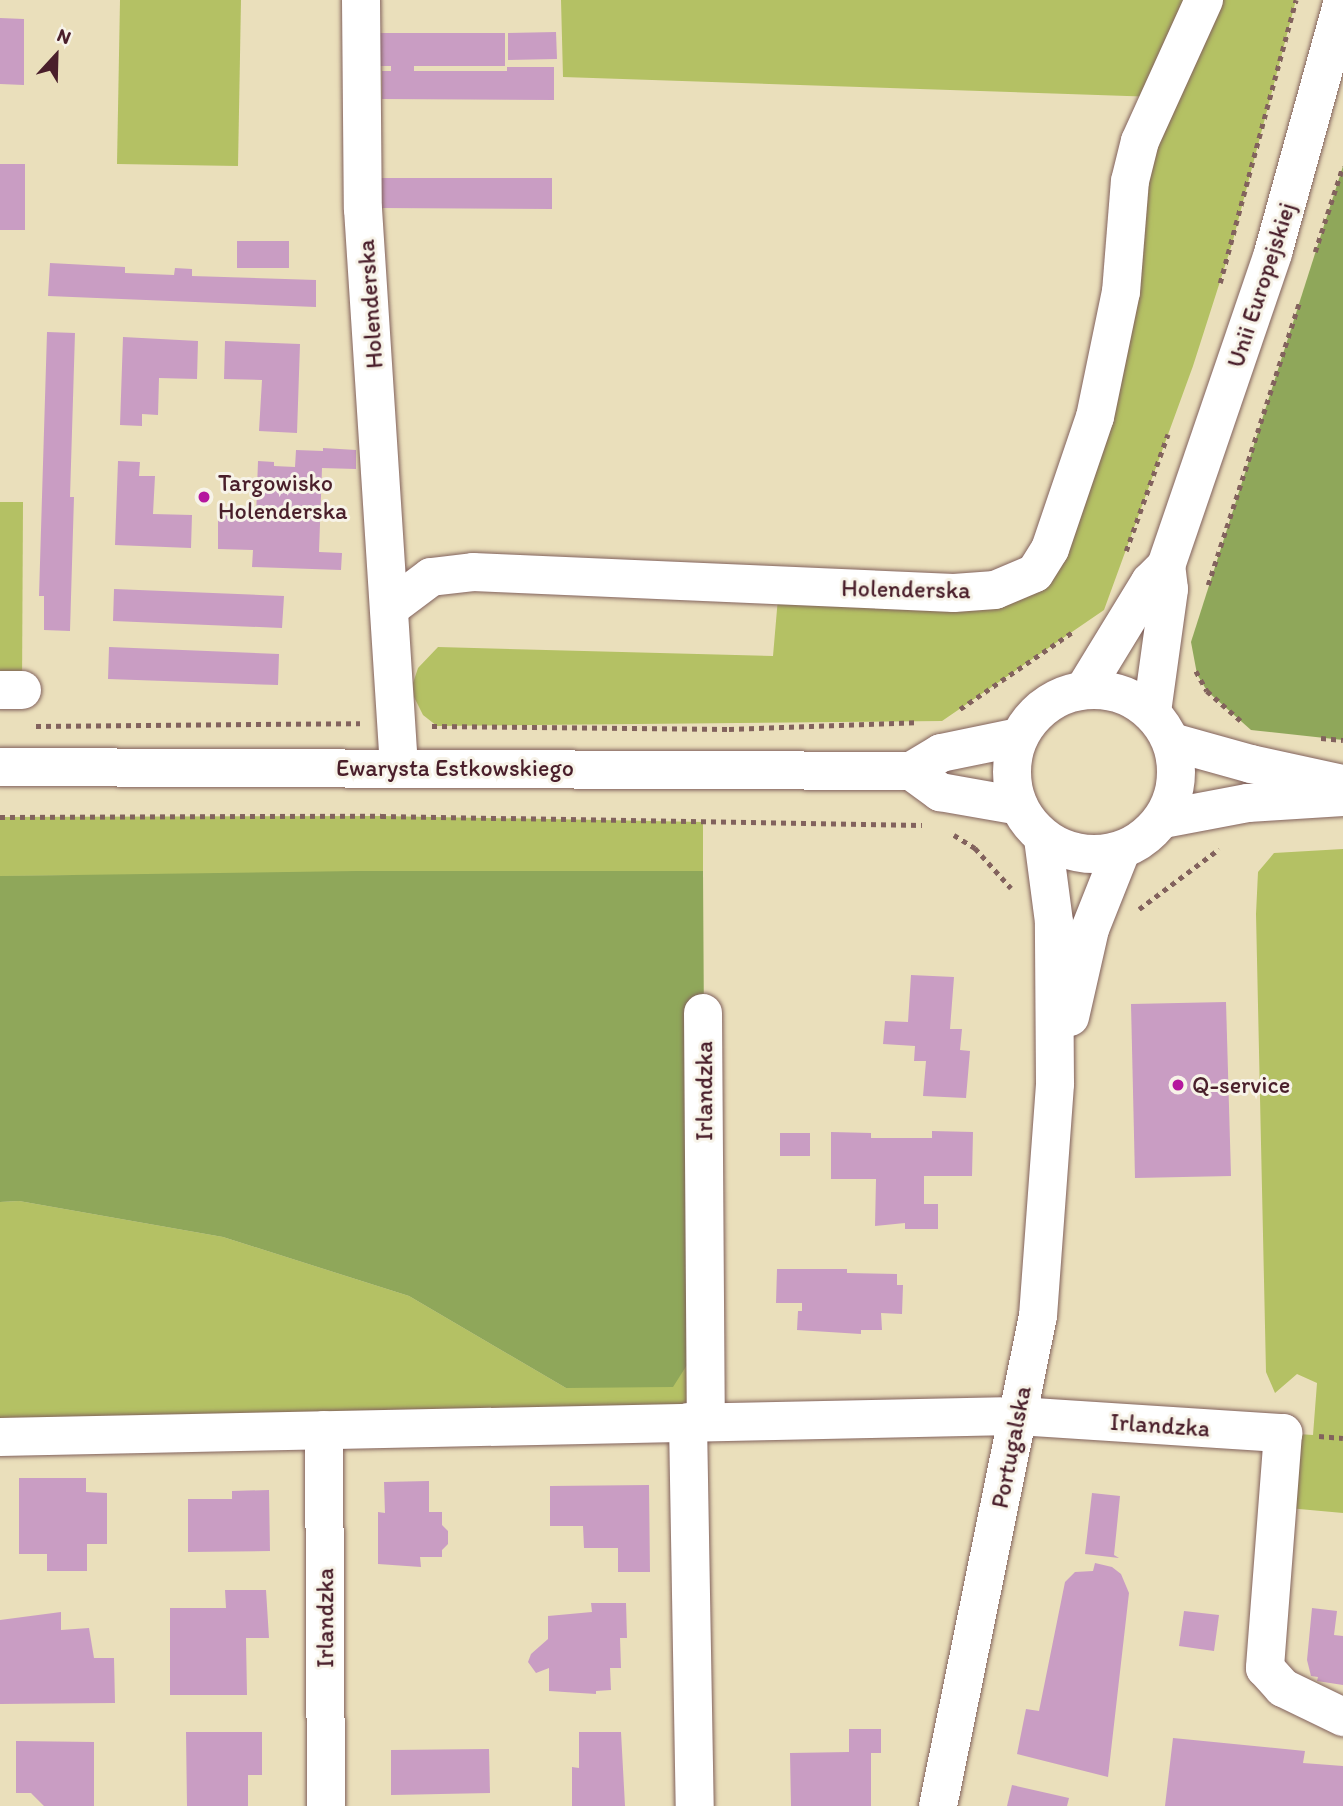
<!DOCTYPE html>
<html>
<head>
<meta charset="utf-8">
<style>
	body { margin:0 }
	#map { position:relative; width:1343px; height:1806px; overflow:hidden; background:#eadfbb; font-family:Itim,sans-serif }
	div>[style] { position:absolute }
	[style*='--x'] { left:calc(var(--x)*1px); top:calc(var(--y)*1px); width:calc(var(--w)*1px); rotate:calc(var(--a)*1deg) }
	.green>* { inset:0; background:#b4c164 }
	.forest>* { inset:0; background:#8fa75a }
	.building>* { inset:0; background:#c99dc3 }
	.path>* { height:4.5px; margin-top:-2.25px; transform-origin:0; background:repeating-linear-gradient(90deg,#82625d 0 5px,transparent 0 10px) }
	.roads { filter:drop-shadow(0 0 2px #82625d) drop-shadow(0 0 2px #82625d) }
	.minor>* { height:38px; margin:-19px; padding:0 19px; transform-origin:19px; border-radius:19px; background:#fff }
	.major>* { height:38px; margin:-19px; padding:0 19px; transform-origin:19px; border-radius:19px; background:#fff }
	.major>.ring { margin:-19px; padding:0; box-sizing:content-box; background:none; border:38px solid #fff; border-radius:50% }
	.dots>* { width:19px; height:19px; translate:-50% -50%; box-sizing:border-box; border:4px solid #f7f3e8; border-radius:50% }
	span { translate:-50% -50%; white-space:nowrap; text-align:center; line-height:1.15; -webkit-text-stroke:6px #f7f3e8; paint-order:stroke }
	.street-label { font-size:24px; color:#4a1f2b }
	.poi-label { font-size:24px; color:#4a1f2b }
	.left { translate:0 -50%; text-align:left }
	.north { position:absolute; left:21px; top:21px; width:70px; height:70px; -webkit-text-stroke:5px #f7f3e8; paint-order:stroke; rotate:22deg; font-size:19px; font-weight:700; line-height:28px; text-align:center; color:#4a1f2b }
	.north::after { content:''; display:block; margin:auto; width:24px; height:32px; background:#4a1f2b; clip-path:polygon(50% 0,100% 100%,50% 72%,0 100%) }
</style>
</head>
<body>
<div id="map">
	<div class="green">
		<div style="clip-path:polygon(120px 0,241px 0,238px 166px,117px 164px)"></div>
		<div style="clip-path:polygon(561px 0,1296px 0,1232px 244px,1193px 366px,1104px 610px,942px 721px,437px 726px,423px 715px,414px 697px,413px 683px,418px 668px,438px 647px,773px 656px,779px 586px,954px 593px,1050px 549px,1157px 97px,563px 77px)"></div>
		<div style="clip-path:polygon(0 502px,23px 502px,22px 690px,0 690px)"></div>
		<div style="clip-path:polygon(381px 816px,703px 822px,703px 871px,0 876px,0 817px)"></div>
		<div style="clip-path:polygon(1343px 849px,1343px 1513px,1277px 1507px,1283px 1433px,1313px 1435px,1317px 1383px,1297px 1374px,1275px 1393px,1266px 1372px,1256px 914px,1258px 872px,1274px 853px)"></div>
		<div style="clip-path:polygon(19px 1201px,223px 1237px,409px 1296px,566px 1388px,706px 1335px,706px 1422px,0 1437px,0 1202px)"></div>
	</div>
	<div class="forest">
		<div style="clip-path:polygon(1343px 166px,1343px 740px,1251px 730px,1207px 691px,1197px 674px,1191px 642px)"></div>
		<div style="clip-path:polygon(357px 871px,703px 871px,706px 1335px,673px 1387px,566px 1388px,409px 1296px,223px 1237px,19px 1201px,0 1202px,0 876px)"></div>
	</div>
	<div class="building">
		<div style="clip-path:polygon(0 18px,24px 19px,24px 85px,0 84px)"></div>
		<div style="clip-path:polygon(556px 32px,557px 59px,508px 60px,508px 33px)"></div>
		<div style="clip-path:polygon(377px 33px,505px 33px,505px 66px,414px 66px,414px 71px,507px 71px,507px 67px,554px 67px,554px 100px,382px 99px,382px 71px,391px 71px,391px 66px,377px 66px)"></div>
		<div style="clip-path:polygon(0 164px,25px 164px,25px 230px,0 230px)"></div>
		<div style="clip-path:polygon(381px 178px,552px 178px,552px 209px,380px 208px)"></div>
		<div style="clip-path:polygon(237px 241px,289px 241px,289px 268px,237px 268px)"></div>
		<div style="clip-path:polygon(50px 263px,125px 267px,125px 273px,174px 275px,175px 268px,192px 269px,192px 276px,316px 280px,316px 307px,48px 296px)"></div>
		<div style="clip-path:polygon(47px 332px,75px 333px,70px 497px,74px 497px,70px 631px,44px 630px,44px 596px,39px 596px)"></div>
		<div style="clip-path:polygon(123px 337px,198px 341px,197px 379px,159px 378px,158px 415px,142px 414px,142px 426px,120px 425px)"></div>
		<div style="clip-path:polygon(225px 341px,300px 344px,297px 433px,259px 431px,262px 380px,224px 379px)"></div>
		<div style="clip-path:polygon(323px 448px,356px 450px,356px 469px,322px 468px,319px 552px,342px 553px,341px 570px,252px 567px,253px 550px,218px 549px,218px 515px,256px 517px,258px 461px,274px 462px,274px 466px,295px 467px,296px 450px,323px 451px)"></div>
		<div style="clip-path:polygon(118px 461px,140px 462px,139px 476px,155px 476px,153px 514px,192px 515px,191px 548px,115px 545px)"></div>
		<div style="clip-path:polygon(114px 589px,284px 596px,282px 628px,113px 621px)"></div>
		<div style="clip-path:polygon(109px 647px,279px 654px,278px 685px,108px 679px)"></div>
		<div style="clip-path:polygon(911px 975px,954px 977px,950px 1029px,962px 1029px,960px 1050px,970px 1051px,966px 1098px,923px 1096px,926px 1061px,914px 1061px,915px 1046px,883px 1044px,885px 1021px,908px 1022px)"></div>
		<div style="clip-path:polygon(1226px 1002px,1231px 1176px,1135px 1178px,1131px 1004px)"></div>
		<div style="clip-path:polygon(932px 1131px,973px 1132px,972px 1176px,924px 1176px,924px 1204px,938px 1204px,938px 1229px,905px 1229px,905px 1223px,875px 1226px,876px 1179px,831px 1179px,831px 1132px,871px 1133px,871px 1138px,932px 1138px)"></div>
		<div style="clip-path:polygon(780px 1133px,810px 1133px,810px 1156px,780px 1156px)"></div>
		<div style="clip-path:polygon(777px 1269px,847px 1269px,847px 1273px,897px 1274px,897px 1285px,903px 1285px,902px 1314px,881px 1313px,882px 1330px,861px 1330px,861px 1334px,797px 1330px,798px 1311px,802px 1311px,802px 1303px,776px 1303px)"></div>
		<div style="clip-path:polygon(19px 1478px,86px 1478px,86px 1492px,107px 1493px,107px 1544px,87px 1544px,87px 1571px,47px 1571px,47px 1554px,19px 1554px)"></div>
		<div style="clip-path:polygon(429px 1481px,429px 1512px,442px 1512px,442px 1525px,448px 1531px,448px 1544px,442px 1550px,442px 1557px,420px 1557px,421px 1567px,378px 1564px,378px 1512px,385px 1513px,384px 1482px)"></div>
		<div style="clip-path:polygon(649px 1485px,650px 1572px,618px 1572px,618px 1548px,584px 1548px,583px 1526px,550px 1526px,550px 1486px)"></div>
		<div style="clip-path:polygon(269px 1490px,270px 1551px,188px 1552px,188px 1499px,232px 1499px,232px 1491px)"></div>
		<div style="clip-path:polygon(1092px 1493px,1120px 1496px,1114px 1555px,1119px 1558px,1085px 1554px)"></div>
		<div style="clip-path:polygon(1095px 1563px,1112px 1567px,1121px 1574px,1129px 1593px,1108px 1777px,1017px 1754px,1026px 1709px,1039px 1711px,1065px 1582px,1075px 1572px,1093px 1571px)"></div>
		<div style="clip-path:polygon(225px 1590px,266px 1590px,269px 1638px,246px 1638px,247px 1695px,170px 1695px,170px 1608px,226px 1608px)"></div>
		<div style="clip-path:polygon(591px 1603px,626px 1603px,627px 1638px,620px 1638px,621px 1668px,610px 1668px,611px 1690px,596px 1691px,596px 1694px,549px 1691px,549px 1668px,536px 1673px,528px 1662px,531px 1654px,548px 1639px,548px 1616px,592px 1612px)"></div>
		<div style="clip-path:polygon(1312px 1608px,1337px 1611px,1334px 1635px,1343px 1636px,1343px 1685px,1317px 1681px,1318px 1677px,1311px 1676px,1307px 1660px)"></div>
		<div style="clip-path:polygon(1184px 1611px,1219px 1615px,1214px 1651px,1179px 1646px)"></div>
		<div style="clip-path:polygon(61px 1612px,61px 1630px,89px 1628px,94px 1658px,114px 1658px,115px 1703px,0 1704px,0 1620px)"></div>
		<div style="clip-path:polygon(849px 1729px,881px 1729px,881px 1753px,871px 1753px,871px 1806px,791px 1806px,790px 1753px,849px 1752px)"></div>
		<div style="clip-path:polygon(186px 1732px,262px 1732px,262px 1775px,248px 1775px,248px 1806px,187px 1806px)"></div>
		<div style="clip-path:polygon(579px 1732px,621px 1732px,625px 1806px,572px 1806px,572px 1767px,579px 1768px)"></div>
		<div style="clip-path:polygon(1173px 1738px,1305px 1751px,1303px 1763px,1343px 1766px,1343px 1806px,1165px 1806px)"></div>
		<div style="clip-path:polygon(16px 1741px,94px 1742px,94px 1806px,44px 1806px,31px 1793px,16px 1793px)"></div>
		<div style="clip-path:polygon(489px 1749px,490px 1793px,391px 1795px,391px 1750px)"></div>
		<div style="clip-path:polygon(1012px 1785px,1069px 1798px,1067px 1806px,1007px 1806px)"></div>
	</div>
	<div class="path">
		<div style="--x:1315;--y:252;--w:90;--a:-72"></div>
		<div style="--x:1220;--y:283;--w:293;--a:-75"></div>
		<div style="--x:1126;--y:551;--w:124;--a:-70.3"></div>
		<div style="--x:1208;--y:585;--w:299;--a:-72.1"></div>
		<div style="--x:1196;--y:671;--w:23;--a:61"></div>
		<div style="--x:1207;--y:691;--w:45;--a:41.4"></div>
		<div style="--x:960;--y:709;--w:138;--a:-34.4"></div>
		<div style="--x:36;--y:726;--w:324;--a:-0.5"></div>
		<div style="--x:432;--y:726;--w:297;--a:0.6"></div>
		<div style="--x:729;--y:729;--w:187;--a:-2.1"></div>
		<div style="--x:1321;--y:738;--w:22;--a:5"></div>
		<div style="--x:0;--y:817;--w:381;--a:-0.2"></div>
		<div style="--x:381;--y:816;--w:541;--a:0.95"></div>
		<div style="--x:954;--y:835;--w:25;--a:32"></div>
		<div style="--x:975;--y:848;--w:54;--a:48"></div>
		<div style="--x:1139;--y:909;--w:100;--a:-36.9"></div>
		<div style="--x:1319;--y:1436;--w:24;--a:5"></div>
	</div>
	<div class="roads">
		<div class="minor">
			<div style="--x:361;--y:0;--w:209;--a:89.5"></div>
			<div style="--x:363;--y:209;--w:559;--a:86.31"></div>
			<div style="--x:391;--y:607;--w:50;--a:-36.9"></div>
			<div style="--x:431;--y:577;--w:42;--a:-6.8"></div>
			<div style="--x:473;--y:572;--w:481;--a:2.5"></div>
			<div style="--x:954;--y:593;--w:41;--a:-4.2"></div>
			<div style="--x:995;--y:590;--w:43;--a:-23"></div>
			<div style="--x:1035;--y:573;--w:28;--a:-58"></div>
			<div style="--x:1050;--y:549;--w:139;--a:-71.2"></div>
			<div style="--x:1095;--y:417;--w:128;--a:-78.3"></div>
			<div style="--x:1121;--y:292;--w:111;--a:-85.4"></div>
			<div style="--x:1130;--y:181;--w:41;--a:-76"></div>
			<div style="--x:1140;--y:141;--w:155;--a:-65.6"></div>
			<div style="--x:0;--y:690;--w:22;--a:0"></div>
			<div style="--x:1172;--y:742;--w:82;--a:15.6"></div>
			<div style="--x:1251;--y:764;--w:94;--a:12.3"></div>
			<div style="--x:1163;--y:819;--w:86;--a:-10.7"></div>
			<div style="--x:1248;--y:803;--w:95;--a:-3.6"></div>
			<div style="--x:703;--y:1013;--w:409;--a:89.6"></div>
			<div style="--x:1070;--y:1017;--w:90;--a:-77.2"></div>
			<div style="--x:1090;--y:929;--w:84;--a:-68.3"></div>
			<div style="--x:688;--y:1422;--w:384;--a:89"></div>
			<div style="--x:324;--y:1430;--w:376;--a:89.7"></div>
			<div style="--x:0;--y:1437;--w:1018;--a:-1.18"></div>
			<div style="--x:1018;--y:1416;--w:266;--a:3.7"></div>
			<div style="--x:1283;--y:1433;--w:236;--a:94.4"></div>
			<div style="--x:1265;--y:1668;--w:27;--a:48"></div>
			<div style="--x:1283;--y:1688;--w:67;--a:25.8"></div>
			<div style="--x:938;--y:1806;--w:500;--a:-78.47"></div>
			<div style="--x:1038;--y:1316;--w:233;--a:-85.8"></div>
			<div style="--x:1055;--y:1084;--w:162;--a:-90.4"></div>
			<div style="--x:1054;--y:922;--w:85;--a:-97.5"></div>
		</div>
		<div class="major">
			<div class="ring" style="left:1012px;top:690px;width:126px;height:126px"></div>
			<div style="--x:1084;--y:690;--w:127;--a:-58.6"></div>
			<div style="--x:1150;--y:582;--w:23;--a:-45"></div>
			<div style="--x:1166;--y:566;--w:331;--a:-71.1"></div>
			<div style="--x:1273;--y:253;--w:263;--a:-74.5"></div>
			<div style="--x:1152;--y:712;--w:124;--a:-82.1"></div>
			<div style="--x:1169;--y:589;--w:23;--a:-97"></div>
			<div style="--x:0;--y:767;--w:911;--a:0.25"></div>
			<div style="--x:911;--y:771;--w:35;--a:-31"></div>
			<div style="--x:941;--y:753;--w:80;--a:-11.6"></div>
			<div style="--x:911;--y:771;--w:36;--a:36"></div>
			<div style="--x:940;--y:792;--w:80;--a:10"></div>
		</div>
	</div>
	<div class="dots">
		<div style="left:204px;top:497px;background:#b5179e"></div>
		<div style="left:1178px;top:1085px;background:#b5179e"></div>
	</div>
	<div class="street-label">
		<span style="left:1261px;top:285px;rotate:-72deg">Unii Europejskiej</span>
		<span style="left:370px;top:304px;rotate:-94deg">Holenderska</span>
		<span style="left:906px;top:589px;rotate:1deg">Holenderska</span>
		<span style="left:455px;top:768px">Ewarysta Estkowskiego</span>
		<span style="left:704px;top:1091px;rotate:-90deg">Irlandzka</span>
		<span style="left:1160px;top:1425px;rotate:4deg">Irlandzka</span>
		<span style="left:1011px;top:1447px;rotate:-79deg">Portugalska</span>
		<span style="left:325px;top:1618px;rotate:-90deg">Irlandzka</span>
	</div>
	<div class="poi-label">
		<span class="left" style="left:218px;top:497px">Targowisko<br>Holenderska</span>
		<span class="left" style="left:1192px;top:1085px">Q-service</span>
	</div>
	<div class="north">N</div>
</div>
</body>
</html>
